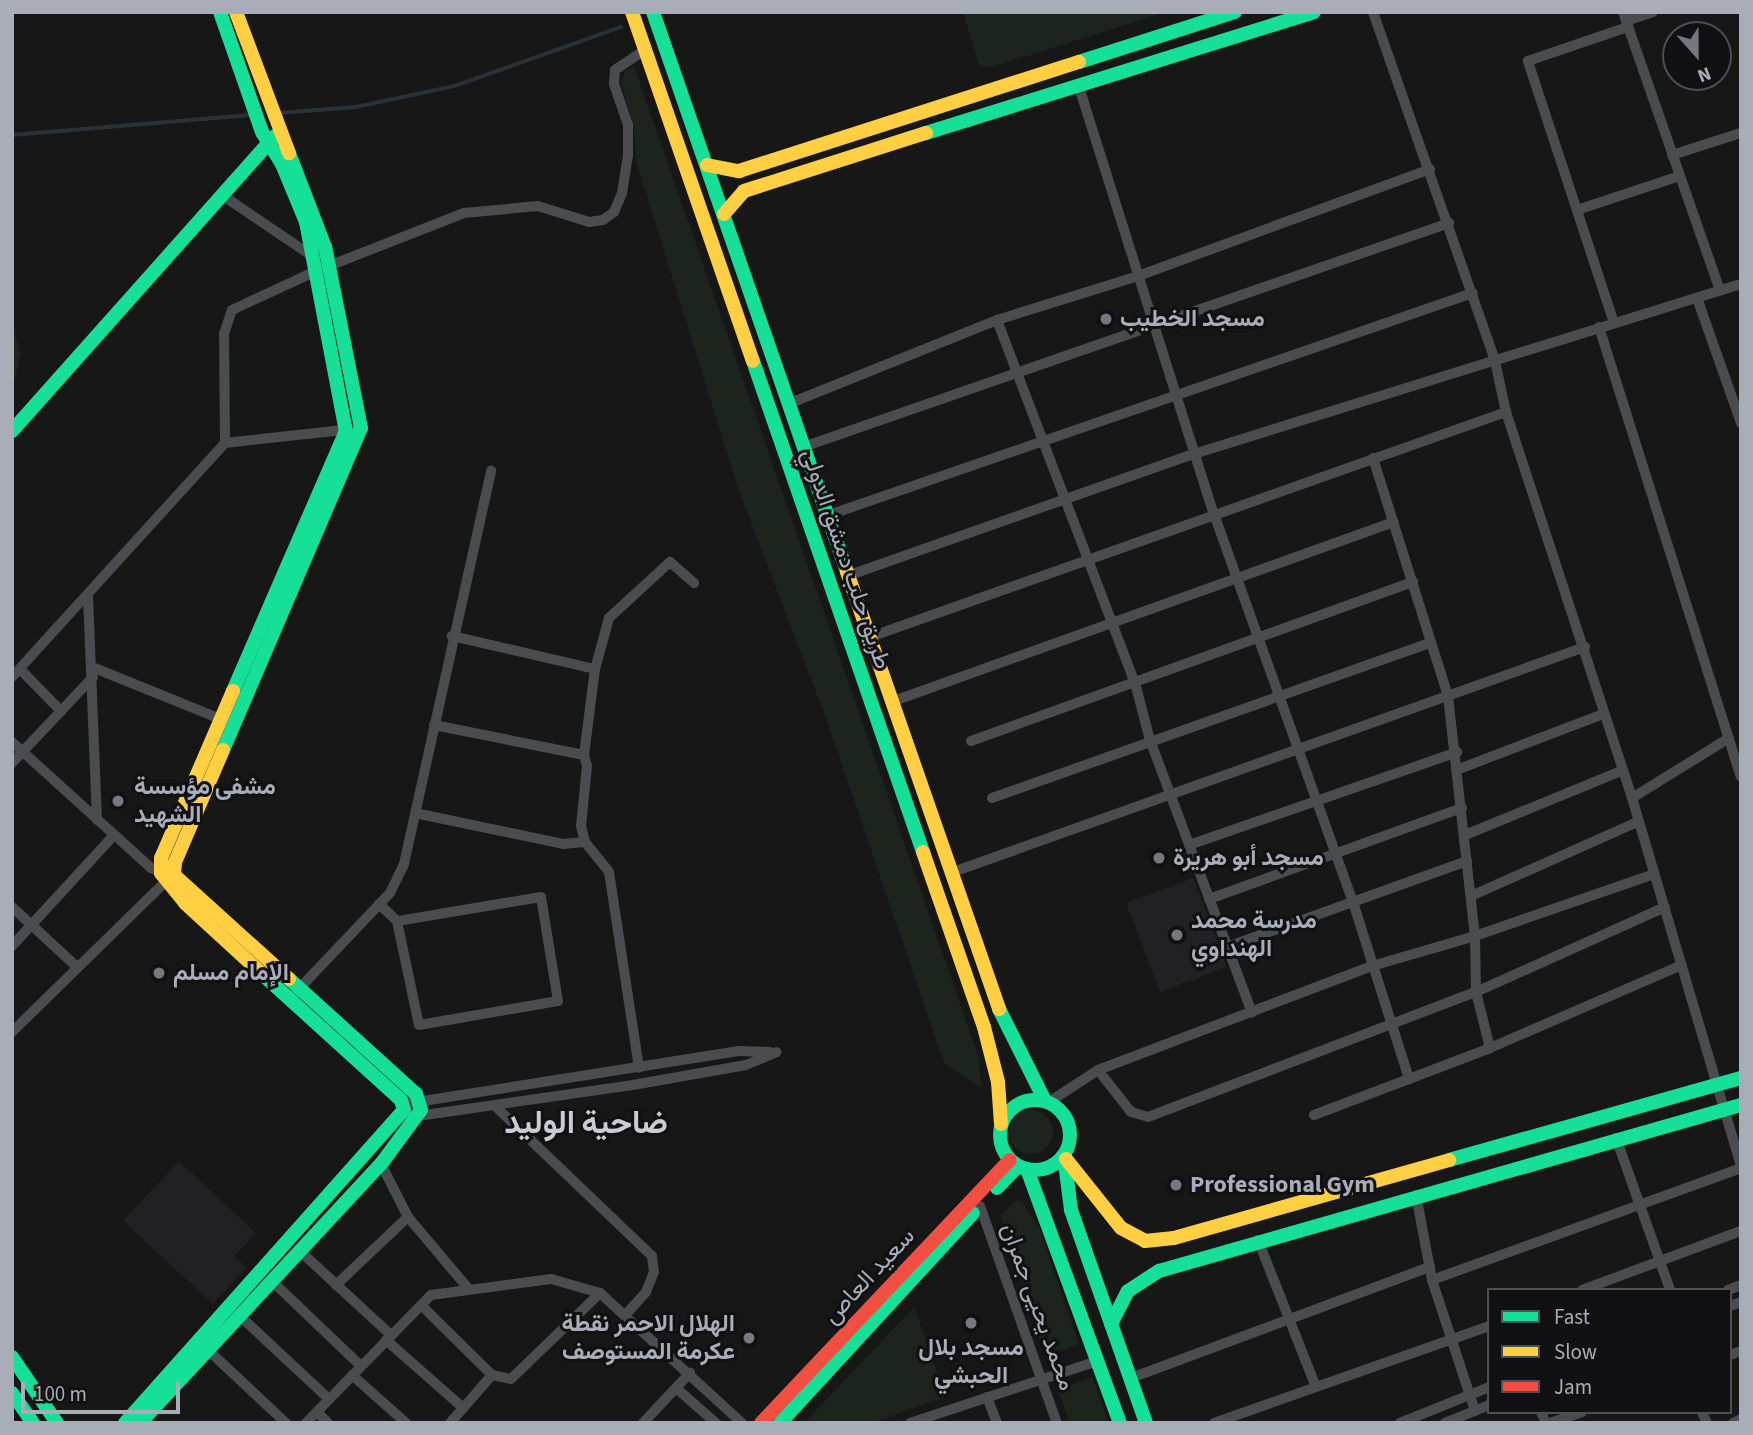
<!DOCTYPE html>
<html>
<head>
<meta charset="utf-8">
<style>
	body { margin:0 }
	#map { position:relative; width:1753px; height:1435px; overflow:hidden; background:#171717; font-family:"Source Sans 3",Vazirmatn,sans-serif }
	div>[style] { position:absolute }
	[style*='--x'] { left:calc(var(--x)*1px); top:calc(var(--y)*1px); width:calc(var(--w)*1px); rotate:calc(var(--a)*1deg) }
	.built>* { inset:0; background:#212123 }
	.green>* { inset:0; background:#1d241e }
	.round { border-radius:50% }
	.stream>* { height:3.5px; margin:-1.75px; padding:0 1.75px; transform-origin:1.75px; border-radius:1.75px; background:#2a3239 }
	.street>* { height:10px; margin:-5px; padding:0 5px; transform-origin:5px; border-radius:5px; background:#4b4c50 }
	.fast>* { height:14px; margin:-7px; padding:0 7px; transform-origin:7px; border-radius:7px; background:#16e098 }
	.fast>.ring { margin:-7px; padding:0; box-sizing:content-box; background:none; border:14px solid #16e098; border-radius:50% }
	.slow>* { height:14px; margin:-7px; padding:0 7px; transform-origin:7px; border-radius:7px; background:#ffcf43 }
	.jam>* { height:14px; margin:-7px; padding:0 7px; transform-origin:7px; border-radius:7px; background:#f24e42 }
	.dots>* { width:19px; height:19px; translate:-50% -50%; box-sizing:border-box; border:4px solid #111113; border-radius:50% }
	span { translate:-50% -50%; white-space:nowrap; text-align:center; line-height:1.15; -webkit-text-stroke:6px #111113; paint-order:stroke }
	.poi-label { font-size:24px; color:#a8adb8; font-weight:700 }
	.left { translate:0 -50%; text-align:left }
	.right { translate:-100% -50%; text-align:right }
	.street-label { font-size:24px; color:#a8adb8 }
	.district-label { font-size:32px; color:#c9ccd4; font-weight:700 }
	.frame { position:absolute; inset:0; border:14px solid #a8adb8; pointer-events:none }
	.legend { position:absolute; left:1487px; top:1288px; width:245px; height:126px; box-sizing:border-box; background:#111113; border:2px solid #4d4f55; margin:0; padding:9px 12px; list-style:none; font-size:21px; color:#a8adb8 }
	.legend li { display:flex; align-items:center; gap:14px; height:35px }
	.legend b { width:35px; border:2px solid #4d4f55 }
	.north { position:absolute; left:1662px; top:21px; width:70px; height:70px; box-sizing:border-box; background:#111113; border:2px solid #4d4f55; border-radius:50%; rotate:159deg; font-size:19px; font-weight:700; line-height:28px; text-align:center; color:#a8adb8 }
	.north::after { content:''; display:block; margin:auto; width:24px; height:32px; background:#757880; clip-path:polygon(50% 0,100% 100%,50% 72%,0 100%) }
	.scale { position:absolute; left:21px; top:1382px; width:159px; height:32px; box-sizing:border-box; border:4px solid #a8adb8; border-top:0; padding-left:9px; font-size:21px; line-height:24px; white-space:nowrap; color:#a8adb8; -webkit-text-stroke:5px #111113; paint-order:stroke }
</style>
</head>
<body>
<div id="map">
	<div class="built">
		<div style="clip-path:polygon(1193px 878px,1227px 967px,1160px 992px,1126px 903px)"></div>
		<div style="clip-path:polygon(179px 1161px,256px 1233px,234px 1256px,247px 1267px,213px 1304px,123px 1221px)"></div>
	</div>
	<div class="green">
		<div style="clip-path:polygon(963px 12px,1166px 12px,989px 68px,979px 65px)"></div>
		<div style="clip-path:polygon(634px 66px,979px 1058px,981px 1088px,944px 1063px,827px 721px,739px 491px,636px 161px,634px 128px,621px 82px,625px 71px)"></div>
		<div style="clip-path:polygon(12px 323px,21px 354px,12px 390px)"></div>
		<div class="round" style="left:1009px;top:1110px;width:44px;height:44px"></div>
		<div style="clip-path:polygon(1015px 1201px,1022px 1201px,1040px 1230px,1079px 1345px,1058px 1352px,1041px 1343px,1000px 1216px)"></div>
		<div style="clip-path:polygon(914px 1307px,946px 1397px,871px 1423px,804px 1423px)"></div>
		<div style="clip-path:polygon(1092px 1377px,1109px 1423px,1070px 1423px,1058px 1390px)"></div>
	</div>
	<div class="stream">
		<div style="--x:279;--y:113;--w:77;--a:-4.5"></div>
		<div style="--x:356;--y:107;--w:101;--a:-12"></div>
		<div style="--x:455;--y:86;--w:176;--a:-19.6"></div>
		<div style="--x:12;--y:135;--w:239;--a:-4.8"></div>
	</div>
	<div class="street">
		<div style="--x:1373;--y:12;--w:370;--a:70.7"></div>
		<div style="--x:1495;--y:361;--w:52;--a:77.8"></div>
		<div style="--x:1506;--y:412;--w:406;--a:71.9"></div>
		<div style="--x:1632;--y:798;--w:385;--a:73.5"></div>
		<div style="--x:1623;--y:12;--w:295;--a:70.8"></div>
		<div style="--x:1626;--y:21;--w:28;--a:-18"></div>
		<div style="--x:1079;--y:87;--w:448;--a:72.5"></div>
		<div style="--x:1214;--y:514;--w:409;--a:70.3"></div>
		<div style="--x:1352;--y:899;--w:189;--a:72.4"></div>
		<div style="--x:1672;--y:155;--w:72;--a:-17.7"></div>
		<div style="--x:222;--y:195;--w:112;--a:34.1"></div>
		<div style="--x:1577;--y:210;--w:108;--a:-18.3"></div>
		<div style="--x:1697;--y:298;--w:133;--a:70.6"></div>
		<div style="--x:997;--y:320;--w:388;--a:69.2"></div>
		<div style="--x:1135;--y:683;--w:59;--a:75.3"></div>
		<div style="--x:1150;--y:740;--w:291;--a:69.5"></div>
		<div style="--x:1614;--y:323;--w:276;--a:-108.2"></div>
		<div style="--x:1528;--y:61;--w:106;--a:-18.8"></div>
		<div style="--x:1599;--y:327;--w:471;--a:72.5"></div>
		<div style="--x:788;--y:404;--w:225;--a:-21.9"></div>
		<div style="--x:997;--y:320;--w:148;--a:-17.3"></div>
		<div style="--x:1138;--y:276;--w:311;--a:-20.1"></div>
		<div style="--x:225;--y:443;--w:128;--a:-6.3"></div>
		<div style="--x:803;--y:447;--w:684;--a:-19.12"></div>
		<div style="--x:1373;--y:458;--w:250;--a:72.5"></div>
		<div style="--x:1448;--y:696;--w:242;--a:83.6"></div>
		<div style="--x:1475;--y:936;--w:56;--a:89"></div>
		<div style="--x:1476;--y:992;--w:58;--a:76"></div>
		<div style="--x:826;--y:516;--w:684;--a:-19.02"></div>
		<div style="--x:847;--y:576;--w:371;--a:-19.4"></div>
		<div style="--x:1197;--y:453;--w:570;--a:-17.26"></div>
		<div style="--x:88;--y:596;--w:224;--a:87.7"></div>
		<div style="--x:870;--y:637;--w:675;--a:-19.48"></div>
		<div style="--x:92;--y:667;--w:141;--a:22"></div>
		<div style="--x:20;--y:669;--w:59;--a:45.7"></div>
		<div style="--x:595;--y:669;--w:53;--a:-74.6"></div>
		<div style="--x:609;--y:618;--w:83;--a:-42.6"></div>
		<div style="--x:670;--y:562;--w:32;--a:41"></div>
		<div style="--x:12;--y:677;--w:316;--a:-47.7"></div>
		<div style="--x:225;--y:443;--w:109;--a:-90.5"></div>
		<div style="--x:224;--y:334;--w:25;--a:-72"></div>
		<div style="--x:232;--y:310;--w:93;--a:-24.9"></div>
		<div style="--x:316;--y:271;--w:159;--a:-21.4"></div>
		<div style="--x:464;--y:213;--w:74;--a:-5.4"></div>
		<div style="--x:538;--y:206;--w:53;--a:17.4"></div>
		<div style="--x:589;--y:222;--w:14;--a:-8"></div>
		<div style="--x:603;--y:220;--w:14;--a:-36"></div>
		<div style="--x:614;--y:212;--w:21;--a:-67"></div>
		<div style="--x:622;--y:193;--w:37;--a:-81"></div>
		<div style="--x:628;--y:156;--w:31;--a:-90"></div>
		<div style="--x:628;--y:125;--w:43;--a:-108.9"></div>
		<div style="--x:614;--y:84;--w:14;--a:-86"></div>
		<div style="--x:615;--y:70;--w:36;--a:-34"></div>
		<div style="--x:891;--y:702;--w:534;--a:-19.69"></div>
		<div style="--x:434;--y:725;--w:153;--a:11.3"></div>
		<div style="--x:584;--y:755;--w:87;--a:-82.7"></div>
		<div style="--x:595;--y:669;--w:147;--a:-167"></div>
		<div style="--x:971;--y:741;--w:470;--a:-19.8"></div>
		<div style="--x:12;--y:742;--w:188;--a:42.2"></div>
		<div style="--x:151;--y:868;--w:16;--a:22"></div>
		<div style="--x:584;--y:755;--w:11;--a:75"></div>
		<div style="--x:587;--y:766;--w:60;--a:95.7"></div>
		<div style="--x:581;--y:826;--w:16;--a:76"></div>
		<div style="--x:585;--y:842;--w:38;--a:51"></div>
		<div style="--x:609;--y:872;--w:198;--a:81.3"></div>
		<div style="--x:12;--y:763;--w:118;--a:-46.7"></div>
		<div style="--x:1459;--y:769;--w:154;--a:-20.9"></div>
		<div style="--x:992;--y:798;--w:465;--a:-19.5"></div>
		<div style="--x:1632;--y:798;--w:114;--a:-31.7"></div>
		<div style="--x:415;--y:813;--w:151;--a:11.8"></div>
		<div style="--x:563;--y:844;--w:22;--a:-5"></div>
		<div style="--x:1465;--y:835;--w:169;--a:-22.3"></div>
		<div style="--x:1189;--y:845;--w:284;--a:-19.1"></div>
		<div style="--x:953;--y:872;--w:671;--a:-19.6"></div>
		<div style="--x:1471;--y:896;--w:182;--a:-24"></div>
		<div style="--x:1209;--y:899;--w:269;--a:-19.8"></div>
		<div style="--x:379;--y:904;--w:25;--a:43"></div>
		<div style="--x:397;--y:921;--w:106;--a:78.1"></div>
		<div style="--x:419;--y:1025;--w:141;--a:-9.8"></div>
		<div style="--x:558;--y:1001;--w:105;--a:-99.3"></div>
		<div style="--x:541;--y:897;--w:146;--a:170.5"></div>
		<div style="--x:12;--y:907;--w:87;--a:42.7"></div>
		<div style="--x:12;--y:946;--w:151;--a:-47.4"></div>
		<div style="--x:1227;--y:947;--w:255;--a:-19.7"></div>
		<div style="--x:296;--y:992;--w:137;--a:-46.5"></div>
		<div style="--x:390;--y:893;--w:32;--a:-64"></div>
		<div style="--x:404;--y:864;--w:403;--a:-77.5"></div>
		<div style="--x:12;--y:1032;--w:216;--a:-44.4"></div>
		<div style="--x:1098;--y:1070;--w:53;--a:51.8"></div>
		<div style="--x:1131;--y:1112;--w:18;--a:16"></div>
		<div style="--x:1148;--y:1117;--w:351;--a:-20.9"></div>
		<div style="--x:1476;--y:992;--w:207;--a:-24.2"></div>
		<div style="--x:1049;--y:1102;--w:59;--a:-33.1"></div>
		<div style="--x:1098;--y:1070;--w:293;--a:-20.8"></div>
		<div style="--x:1372;--y:966;--w:107;--a:-16.2"></div>
		<div style="--x:1475;--y:936;--w:189;--a:-19.1"></div>
		<div style="--x:404;--y:1104;--w:339;--a:-9"></div>
		<div style="--x:739;--y:1051;--w:31;--a:2"></div>
		<div style="--x:496;--y:1107;--w:216;--a:43.7"></div>
		<div style="--x:652;--y:1256;--w:16;--a:83"></div>
		<div style="--x:654;--y:1272;--w:22;--a:112"></div>
		<div style="--x:646;--y:1292;--w:30;--a:132"></div>
		<div style="--x:1314;--y:1115;--w:188;--a:-20.8"></div>
		<div style="--x:1490;--y:1048;--w:209;--a:-23.4"></div>
		<div style="--x:411;--y:1117;--w:218;--a:-8.2"></div>
		<div style="--x:627;--y:1086;--w:121;--a:-10"></div>
		<div style="--x:746;--y:1065;--w:33;--a:-23"></div>
		<div style="--x:1616;--y:1138;--w:161;--a:70.4"></div>
		<div style="--x:381;--y:1164;--w:59;--a:63"></div>
		<div style="--x:408;--y:1217;--w:92;--a:49.9"></div>
		<div style="--x:1416;--y:1195;--w:86;--a:79.3"></div>
		<div style="--x:1432;--y:1280;--w:138;--a:71.8"></div>
		<div style="--x:980;--y:1206;--w:230;--a:70.5"></div>
		<div style="--x:1258;--y:1240;--w:156;--a:68.5"></div>
		<div style="--x:301;--y:1252;--w:122;--a:42.7"></div>
		<div style="--x:1432;--y:1280;--w:329;--a:-19.9"></div>
		<div style="--x:274;--y:1283;--w:120;--a:43.7"></div>
		<div style="--x:336;--y:1285;--w:99;--a:-43.4"></div>
		<div style="--x:1582;--y:1290;--w:170;--a:-20.4"></div>
		<div style="--x:1728;--y:1290;--w:14;--a:-21"></div>
		<div style="--x:421;--y:1305;--w:100;--a:44.6"></div>
		<div style="--x:1730;--y:1306;--w:12;--a:-20"></div>
		<div style="--x:241;--y:1317;--w:120;--a:43"></div>
		<div style="--x:386;--y:1340;--w:103;--a:41.4"></div>
		<div style="--x:208;--y:1350;--w:107;--a:43.1"></div>
		<div style="--x:1730;--y:1355;--w:12;--a:-20"></div>
		<div style="--x:352;--y:1375;--w:72;--a:41.6"></div>
		<div style="--x:1131;--y:1378;--w:319;--a:-20.4"></div>
		<div style="--x:676;--y:1388;--w:53;--a:41.2"></div>
		<div style="--x:987;--y:1397;--w:28;--a:69"></div>
		<div style="--x:317;--y:1412;--w:16;--a:45"></div>
		<div style="--x:1541;--y:1412;--w:12;--a:66"></div>
		<div style="--x:1702;--y:1412;--w:12;--a:66"></div>
		<div style="--x:306;--y:1423;--w:179;--a:-45.7"></div>
		<div style="--x:431;--y:1295;--w:121;--a:-7.6"></div>
		<div style="--x:551;--y:1279;--w:51;--a:15.9"></div>
		<div style="--x:600;--y:1293;--w:193;--a:42.5"></div>
		<div style="--x:450;--y:1423;--w:64;--a:-48.8"></div>
		<div style="--x:492;--y:1375;--w:19;--a:12"></div>
		<div style="--x:511;--y:1379;--w:124;--a:-44"></div>
		<div style="--x:643;--y:1423;--w:69;--a:-46.8"></div>
		<div style="--x:910;--y:1423;--w:198;--a:-18.3"></div>
		<div style="--x:1214;--y:1423;--w:292;--a:-19.4"></div>
		<div style="--x:1400;--y:1423;--w:96;--a:-22"></div>
		<div style="--x:1445;--y:1423;--w:48;--a:-22.2"></div>
		<div style="--x:1550;--y:1423;--w:34;--a:-19"></div>
		<div style="--x:1733;--y:1423;--w:9;--a:-27"></div>
	</div>
	<div class="fast">
		<div style="--x:220;--y:12;--w:127;--a:70.7"></div>
		<div style="--x:262;--y:132;--w:38;--a:58"></div>
		<div style="--x:282;--y:164;--w:63;--a:67.5"></div>
		<div style="--x:306;--y:222;--w:213;--a:79.2"></div>
		<div style="--x:346;--y:431;--w:283;--a:113.5"></div>
		<div style="--x:653;--y:12;--w:593;--a:70.89"></div>
		<div style="--x:1079;--y:62;--w:164;--a:-17.8"></div>
		<div style="--x:926;--y:133;--w:406;--a:-17.3"></div>
		<div style="--x:753;--y:361;--w:520;--a:70.9"></div>
		<div style="--x:12;--y:431;--w:395;--a:-48.3"></div>
		<div style="--x:223;--y:750;--w:350;--a:-66.8"></div>
		<div style="--x:361;--y:428;--w:185;--a:-101.2"></div>
		<div style="--x:325;--y:247;--w:101;--a:-111"></div>
		<div style="--x:999;--y:1009;--w:103;--a:63.4"></div>
		<div class="ring" style="left:1000px;top:1100px;width:56px;height:56px"></div>
		<div style="--x:1064;--y:1155;--w:55;--a:82.7"></div>
		<div style="--x:1071;--y:1210;--w:226;--a:70.6"></div>
		<div style="--x:1449;--y:1160;--w:303;--a:-15.7"></div>
		<div style="--x:1027;--y:1169;--w:270;--a:69.9"></div>
		<div style="--x:997;--y:1188;--w:30;--a:-46"></div>
		<div style="--x:1111;--y:1324;--w:37;--a:-63"></div>
		<div style="--x:1128;--y:1291;--w:37;--a:-33"></div>
		<div style="--x:1159;--y:1271;--w:605;--a:-15.92"></div>
		<div style="--x:12;--y:1357;--w:80;--a:55.7"></div>
		<div style="--x:12;--y:1393;--w:37;--a:55"></div>
		<div style="--x:125;--y:1423;--w:419;--a:-48.3"></div>
		<div style="--x:404;--y:1110;--w:10;--a:-107"></div>
		<div style="--x:401;--y:1100;--w:189;--a:-137.8"></div>
		<div style="--x:140;--y:1423;--w:354;--a:-47.1"></div>
		<div style="--x:381;--y:1164;--w:67;--a:-53.5"></div>
		<div style="--x:421;--y:1110;--w:17;--a:-107"></div>
		<div style="--x:416;--y:1094;--w:171;--a:-137.8"></div>
		<div style="--x:780;--y:1423;--w:285;--a:-47.4"></div>
	</div>
	<div class="slow">
		<div style="--x:236;--y:12;--w:151;--a:69.4"></div>
		<div style="--x:632;--y:12;--w:369;--a:70.9"></div>
		<div style="--x:707;--y:165;--w:33;--a:11"></div>
		<div style="--x:739;--y:171;--w:357;--a:-17.8"></div>
		<div style="--x:724;--y:214;--w:30;--a:-49"></div>
		<div style="--x:744;--y:191;--w:191;--a:-17.7"></div>
		<div style="--x:847;--y:572;--w:463;--a:70.8"></div>
		<div style="--x:233;--y:691;--w:182;--a:113.3"></div>
		<div style="--x:161;--y:858;--w:15;--a:90"></div>
		<div style="--x:161;--y:873;--w:38;--a:51"></div>
		<div style="--x:185;--y:903;--w:103;--a:42.6"></div>
		<div style="--x:223;--y:750;--w:122;--a:113.2"></div>
		<div style="--x:175;--y:862;--w:13;--a:94"></div>
		<div style="--x:174;--y:875;--w:155;--a:42.1"></div>
		<div style="--x:923;--y:852;--w:185;--a:70.8"></div>
		<div style="--x:984;--y:1027;--w:57;--a:75.7"></div>
		<div style="--x:998;--y:1082;--w:42;--a:85.9"></div>
		<div style="--x:1066;--y:1159;--w:88;--a:51.4"></div>
		<div style="--x:1121;--y:1228;--w:27;--a:28"></div>
		<div style="--x:1145;--y:1241;--w:29;--a:-6"></div>
		<div style="--x:1174;--y:1238;--w:286;--a:-15.8"></div>
	</div>
	<div class="jam">
		<div style="--x:761;--y:1423;--w:362;--a:-46.6"></div>
	</div>
	<div class="dots">
		<div style="left:1106px;top:319px;background:#757880"></div>
		<div style="left:118px;top:801px;background:#757880"></div>
		<div style="left:1159px;top:858px;background:#757880"></div>
		<div style="left:1177px;top:935px;background:#757880"></div>
		<div style="left:159px;top:973px;background:#757880"></div>
		<div style="left:1176px;top:1185px;background:#757880"></div>
		<div style="left:971px;top:1323px;background:#757880"></div>
		<div style="left:749px;top:1338px;background:#757880"></div>
	</div>
	<div class="poi-label">
		<span class="left" style="left:1120px;top:319px">مسجد الخطيب</span>
		<span class="left" style="left:134px;top:801px">مشفى مؤسسة<br>الشهيد</span>
		<span class="left" style="left:1173px;top:858px">مسجد أبو هريرة</span>
		<span class="left" style="left:1191px;top:935px">مدرسة محمد<br>الهنداوي</span>
		<span class="left" style="left:173px;top:973px">الإمام مسلم</span>
		<span class="left" style="left:1190px;top:1185px">Professional Gym</span>
		<span class="right" style="left:735px;top:1338px">الهلال الاحمر نقطة<br>عكرمة المستوصف</span>
		<span style="left:971px;top:1362px">مسجد بلال<br>الحبشي</span>
	</div>
	<div class="street-label">
		<span style="left:846px;top:559px;rotate:71deg">طريق حلب دمشق الدولي</span>
		<span style="left:869px;top:1276px;rotate:-47deg">سعيد العاص</span>
		<span style="left:1038px;top:1307px;rotate:70deg">محمد يحيى جمران</span>
	</div>
	<div class="district-label">
		<span style="left:586px;top:1123px">ضاحية الوليد</span>
	</div>
	<div class="frame"></div>
	<ul class="legend">
	<li><b style="height:9px;background:#16e098"></b>Fast</li>
	<li><b style="height:9px;background:#ffcf43"></b>Slow</li>
	<li><b style="height:9px;background:#f24e42"></b>Jam</li>
	</ul>
	<div class="north">N</div>
	<div class="scale">100 m</div>
</div>
</body>
</html>
